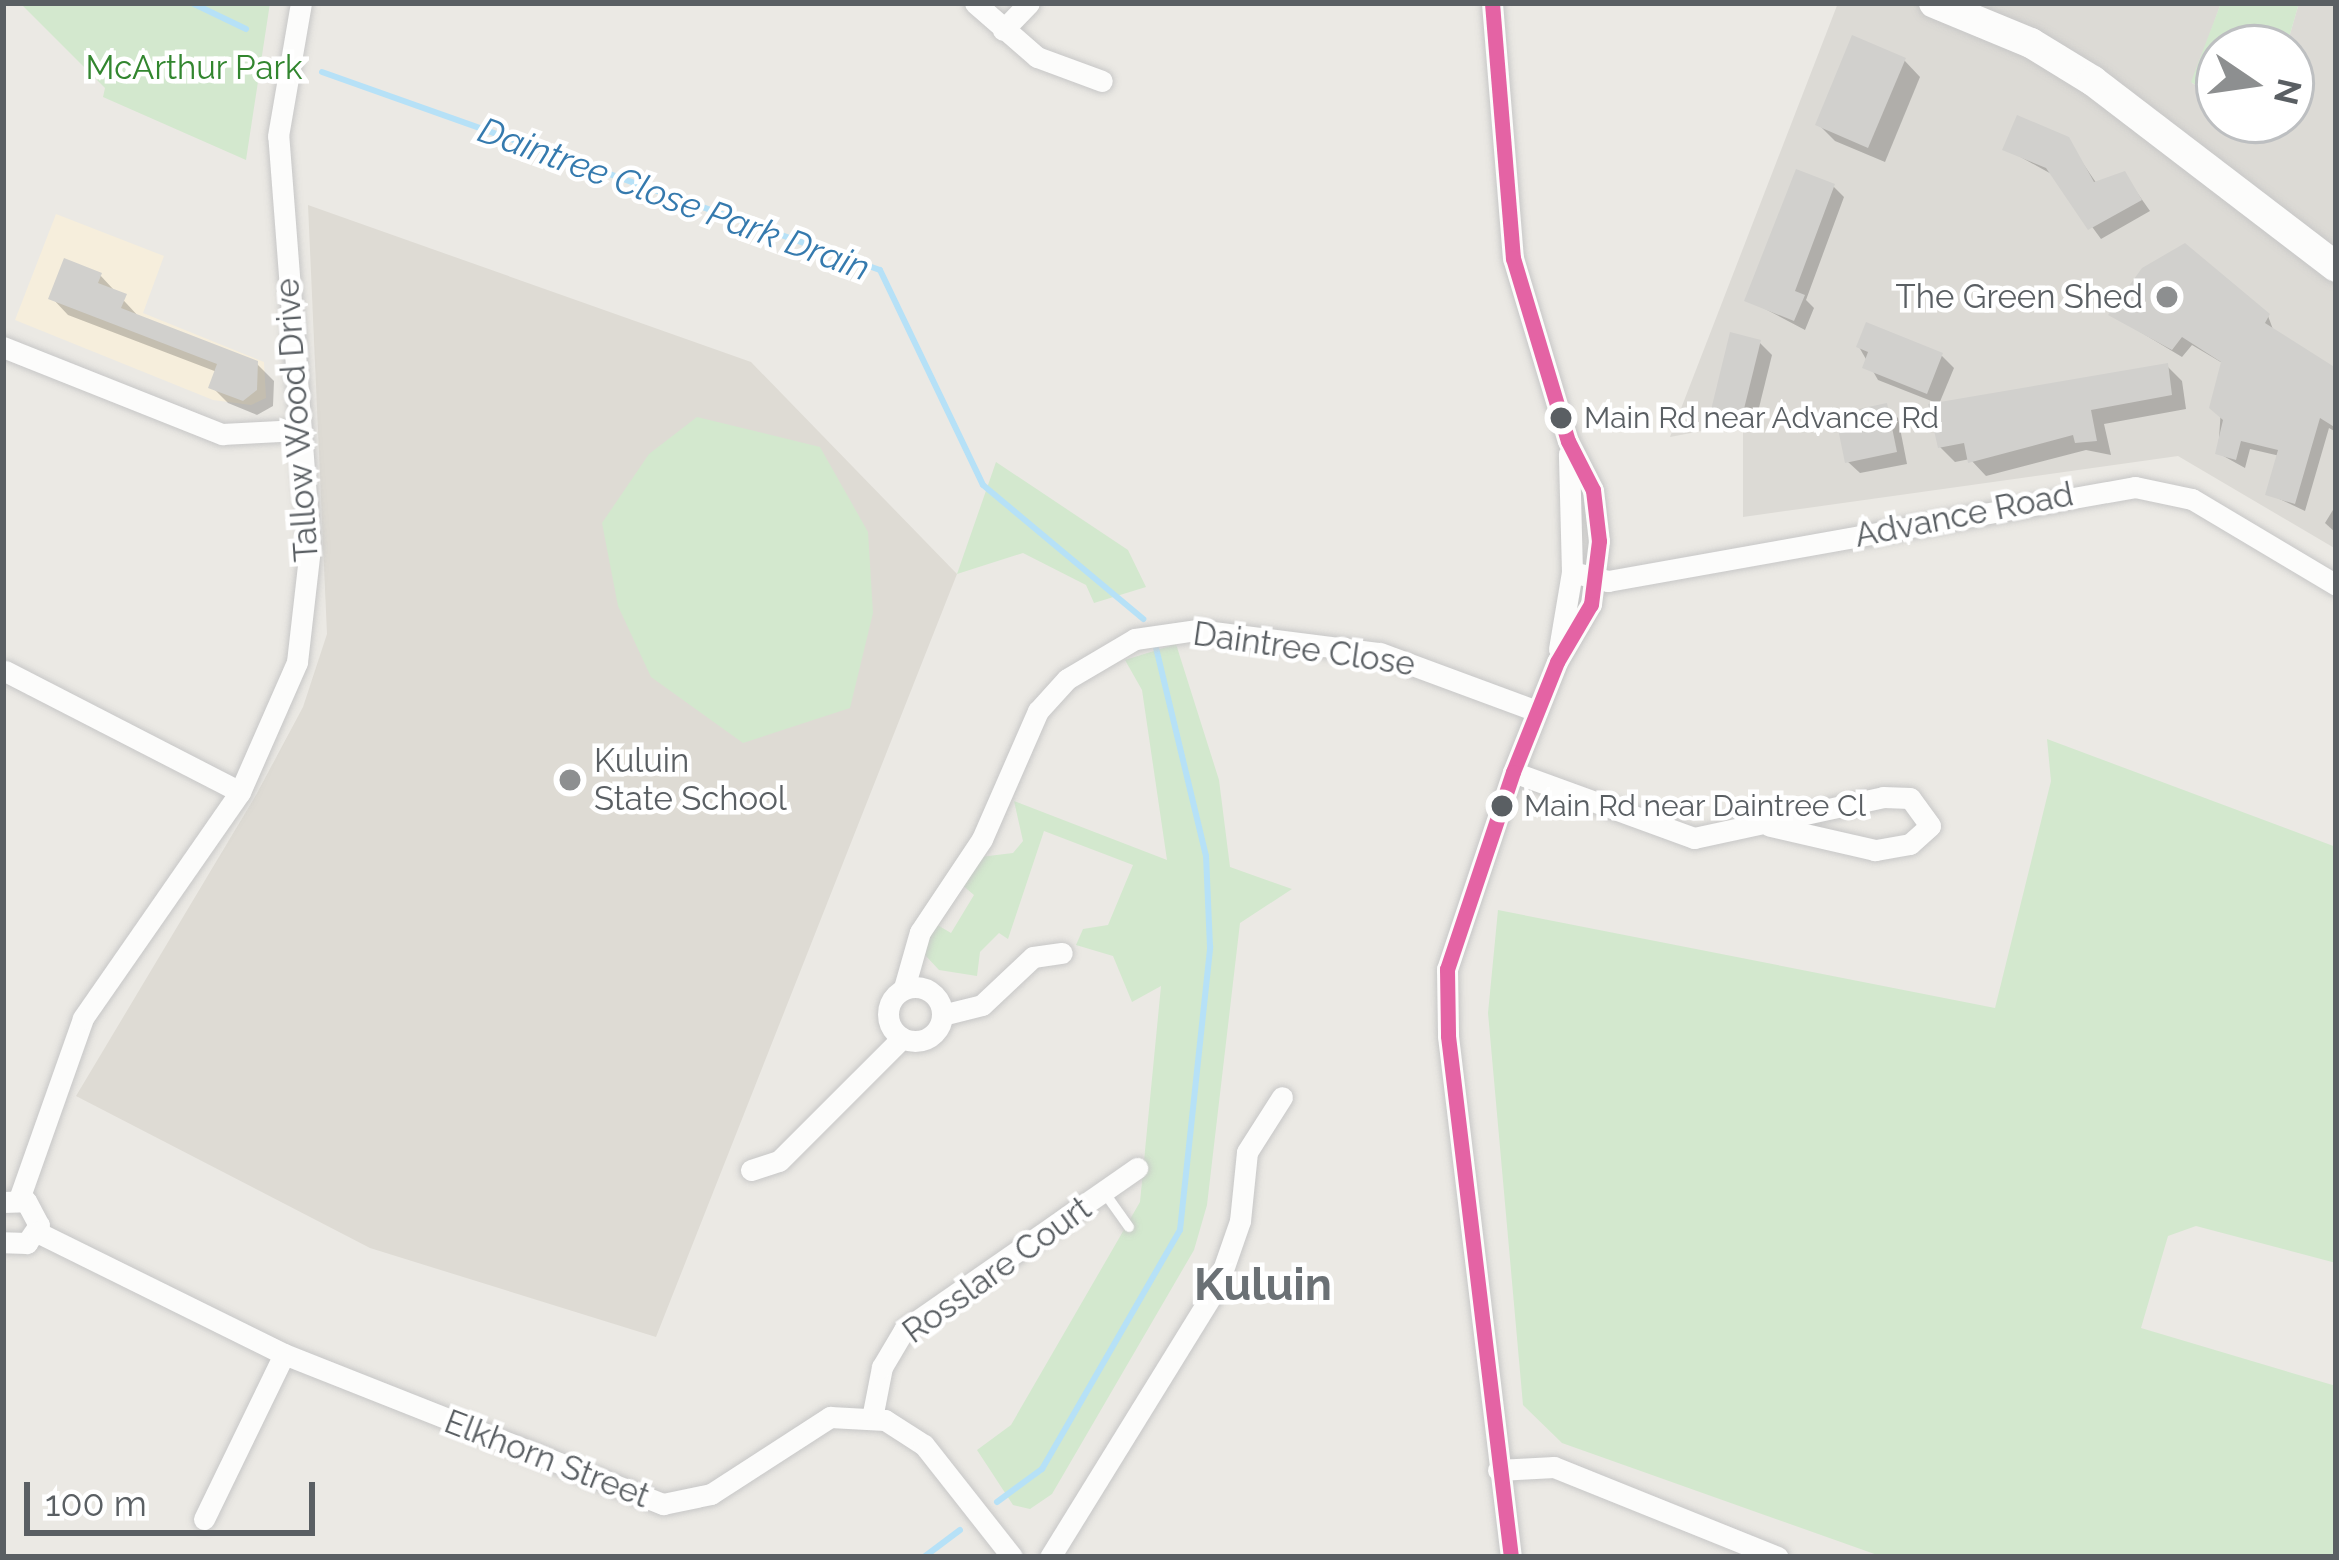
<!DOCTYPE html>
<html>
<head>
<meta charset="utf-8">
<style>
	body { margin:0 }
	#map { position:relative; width:2339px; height:1560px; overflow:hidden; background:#ebe9e4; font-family:Raleway,sans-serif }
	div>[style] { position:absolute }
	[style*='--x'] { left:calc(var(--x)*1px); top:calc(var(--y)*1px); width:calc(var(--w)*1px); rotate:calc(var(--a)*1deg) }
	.commercial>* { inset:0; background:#f6eedc }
	.industrial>* { inset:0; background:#dcdad5 }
	.education>* { inset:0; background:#dedbd4 }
	.green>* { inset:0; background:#d3e8ce }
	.shadow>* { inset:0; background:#0003 }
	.stream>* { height:6px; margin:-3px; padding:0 3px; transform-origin:3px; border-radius:3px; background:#b6e1f7 }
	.building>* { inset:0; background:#d1d0cd }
	.roads { filter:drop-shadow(0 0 3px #c7c7c7) drop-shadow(0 0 3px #c7c7c7) }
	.lane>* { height:10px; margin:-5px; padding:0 5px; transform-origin:5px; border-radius:5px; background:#fcfcfb }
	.street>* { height:21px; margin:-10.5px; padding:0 10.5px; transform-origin:10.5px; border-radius:10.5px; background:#fcfcfb }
	.street>.ring { margin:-10.5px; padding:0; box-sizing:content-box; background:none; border:21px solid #fcfcfb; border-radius:50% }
	.secondary>* { height:30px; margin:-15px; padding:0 15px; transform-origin:15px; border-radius:15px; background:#fcfcfb }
	.bus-1>* { height:15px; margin:-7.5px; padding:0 7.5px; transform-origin:7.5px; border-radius:7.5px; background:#e463a4 }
	.dots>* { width:33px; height:33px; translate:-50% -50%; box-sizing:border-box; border:6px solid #fff; border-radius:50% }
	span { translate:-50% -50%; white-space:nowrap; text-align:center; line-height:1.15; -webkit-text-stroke:9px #fff; paint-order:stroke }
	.bus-label { font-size:30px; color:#5a5f63 }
	.left { translate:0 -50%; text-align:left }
	.park-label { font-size:33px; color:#32862f }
	.poi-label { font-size:33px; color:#5a5f63 }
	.right { translate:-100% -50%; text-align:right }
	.street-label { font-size:33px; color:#5a5f63 }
	.water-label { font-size:36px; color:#357aae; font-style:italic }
	.district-label { font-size:45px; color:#6b7175; font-weight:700 }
	.frame { position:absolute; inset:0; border:6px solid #5a5f63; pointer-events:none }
	.north { position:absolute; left:2195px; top:24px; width:120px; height:120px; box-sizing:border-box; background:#fff; border:3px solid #bdbfc1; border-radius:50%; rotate:103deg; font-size:33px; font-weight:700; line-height:48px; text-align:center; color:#5a5f63 }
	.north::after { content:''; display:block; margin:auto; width:42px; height:54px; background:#8d8f90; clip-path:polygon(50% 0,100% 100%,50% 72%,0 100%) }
	.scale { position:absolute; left:24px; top:1482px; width:291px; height:54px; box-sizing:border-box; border:6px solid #5a5f63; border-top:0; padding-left:15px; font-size:36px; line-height:42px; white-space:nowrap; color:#5a5f63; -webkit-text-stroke:9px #fff; paint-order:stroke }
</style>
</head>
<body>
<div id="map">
	<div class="commercial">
		<div style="clip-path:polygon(56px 214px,164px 256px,143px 313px,264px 362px,266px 398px,251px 405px,213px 400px,15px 320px)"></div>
	</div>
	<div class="industrial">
		<div style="clip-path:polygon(1838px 3px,2221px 3px,2192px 83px,2219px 101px,2219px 120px,2291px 120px,2286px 48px,2299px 3px,2336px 3px,2336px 549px,2178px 456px,1743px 517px,1743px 423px,1670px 437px)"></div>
	</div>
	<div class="education">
		<div style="clip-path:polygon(308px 205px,751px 362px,957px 574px,656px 1337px,370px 1248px,76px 1096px,256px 795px,303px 707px,327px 634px)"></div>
	</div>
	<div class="green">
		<div style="clip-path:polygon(20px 3px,270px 3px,246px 160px,103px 97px,105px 88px)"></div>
		<div style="clip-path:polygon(2221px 3px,2299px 3px,2286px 48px,2219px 48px,2219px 101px,2191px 82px)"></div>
		<div style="clip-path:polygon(697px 417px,820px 447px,868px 532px,873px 613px,850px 708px,743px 743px,651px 677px,618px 606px,602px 523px,649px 454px)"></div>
		<div style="clip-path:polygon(996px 462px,1128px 550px,1146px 587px,1094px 603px,1086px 585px,1023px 553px,957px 574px)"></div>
		<div style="clip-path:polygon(1176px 644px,1219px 780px,1230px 867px,1292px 889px,1240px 923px,1207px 1205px,1194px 1250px,1052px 1494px,1030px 1509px,1013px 1505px,977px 1450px,1011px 1425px,1140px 1202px,1161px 986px,1132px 1002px,1113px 956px,1076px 945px,1083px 929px,1108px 925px,1133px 865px,1044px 831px,1008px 939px,999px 933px,980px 952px,977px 976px,939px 970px,925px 955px,926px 934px,934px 923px,951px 933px,974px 895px,961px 884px,980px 857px,1013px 853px,1023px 841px,1014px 801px,1167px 860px,1142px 690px,1125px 660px)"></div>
		<div style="clip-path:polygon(2047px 739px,2336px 847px,2336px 1263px,2196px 1226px,2168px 1236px,2141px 1328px,2336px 1386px,2336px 1557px,1883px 1557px,1562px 1443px,1523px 1405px,1488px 1013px,1498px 910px,1995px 1008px,2051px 781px)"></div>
	</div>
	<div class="shadow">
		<div style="clip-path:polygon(1904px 60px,1920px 77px,1885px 162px,1835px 141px,1818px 124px)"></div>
		<div style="clip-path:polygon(2067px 140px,2097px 184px,2124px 174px,2150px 211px,2101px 239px,2055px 176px,2006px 149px)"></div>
		<div style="clip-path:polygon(1833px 186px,1844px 197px,1806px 300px,1814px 308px,1805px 330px,1748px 300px)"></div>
		<div style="clip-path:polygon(100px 275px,140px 318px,257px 364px,274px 381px,273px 406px,257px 415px,228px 403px,212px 387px,217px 372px,68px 315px,52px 298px)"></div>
		<div style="clip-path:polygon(2112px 315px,2268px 316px,2274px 332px,2336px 372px,2336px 432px,2329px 428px,2305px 511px,2269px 494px,2280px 456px,2250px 449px,2245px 468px,2218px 453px,2224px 364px,2192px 345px,2182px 357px)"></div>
		<div style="clip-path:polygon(1760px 343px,1772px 355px,1754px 428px,1715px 409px)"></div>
		<div style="clip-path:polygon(1859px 347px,1942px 356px,1954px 368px,1939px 404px,1878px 380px)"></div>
		<div style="clip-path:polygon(2167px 366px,2182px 381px,2186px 409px,2104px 424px,2111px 455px,2086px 450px,1986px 476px,1970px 459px,1955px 462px,1940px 447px)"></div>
		<div style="clip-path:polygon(1886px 406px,1898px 418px,1907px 464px,1860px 473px,1847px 461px)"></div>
		<div style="clip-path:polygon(2336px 505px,2336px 533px,2325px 523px)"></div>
	</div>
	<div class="stream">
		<div style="--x:192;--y:3;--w:60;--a:25.7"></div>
		<div style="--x:322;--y:72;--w:592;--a:19.54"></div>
		<div style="--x:880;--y:270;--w:238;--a:64.4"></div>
		<div style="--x:983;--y:485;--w:209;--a:39.9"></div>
		<div style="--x:997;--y:1502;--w:56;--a:-36.3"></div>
		<div style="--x:1042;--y:1469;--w:276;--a:-60"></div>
		<div style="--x:1180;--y:1230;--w:285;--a:-83.9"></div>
		<div style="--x:1210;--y:947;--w:91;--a:-92.5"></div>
		<div style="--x:1206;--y:856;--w:214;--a:-103.5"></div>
		<div style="--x:924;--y:1557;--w:45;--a:-36.9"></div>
	</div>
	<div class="building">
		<div style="clip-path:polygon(1852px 35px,1906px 58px,1868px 148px,1815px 125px)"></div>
		<div style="clip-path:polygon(2017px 115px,2069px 137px,2094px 182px,2125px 171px,2142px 200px,2088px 230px,2046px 168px,2002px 150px)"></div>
		<div style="clip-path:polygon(1796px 169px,1835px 184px,1795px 291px,1805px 295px,1794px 321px,1744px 301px)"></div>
		<div style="clip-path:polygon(2185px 243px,2270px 314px,2265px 323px,2336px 368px,2336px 428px,2320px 418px,2295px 504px,2265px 495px,2278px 450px,2241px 441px,2236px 460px,2215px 454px,2223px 420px,2209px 408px,2221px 362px,2182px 337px,2172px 350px,2108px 315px,2142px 268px)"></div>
		<div style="clip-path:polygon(64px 258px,102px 273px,98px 283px,127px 294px,121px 308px,258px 361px,257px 390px,243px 401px,208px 388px,217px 364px,48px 299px)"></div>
		<div style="clip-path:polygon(1866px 322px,1943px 353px,1927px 394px,1862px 368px,1868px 352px,1856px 347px)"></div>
		<div style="clip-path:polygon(1730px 332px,1761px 340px,1742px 417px,1711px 410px)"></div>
		<div style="clip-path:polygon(2168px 363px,2172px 395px,2091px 410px,2097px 441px,2075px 443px,2073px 435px,1968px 463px,1964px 443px,1938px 448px,1928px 404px)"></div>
		<div style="clip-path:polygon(1887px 403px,1897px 452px,1845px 463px,1835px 414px)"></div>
	</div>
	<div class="roads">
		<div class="lane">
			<div style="--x:1104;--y:1192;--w:43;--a:54.5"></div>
		</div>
		<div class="street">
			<div style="--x:975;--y:3;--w:82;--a:41.1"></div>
			<div style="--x:1037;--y:57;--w:69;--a:20.3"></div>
			<div style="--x:1492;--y:3;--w:256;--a:85.3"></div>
			<div style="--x:1513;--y:258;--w:191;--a:73.3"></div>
			<div style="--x:1568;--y:441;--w:55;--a:63"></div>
			<div style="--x:1593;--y:490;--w:51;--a:83.3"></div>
			<div style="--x:1599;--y:541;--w:64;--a:97.2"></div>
			<div style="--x:1591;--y:604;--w:67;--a:120.4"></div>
			<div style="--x:1557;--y:662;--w:118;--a:111.8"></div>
			<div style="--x:1513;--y:772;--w:208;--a:108.5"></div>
			<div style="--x:1447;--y:969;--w:67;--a:89.1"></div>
			<div style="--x:1448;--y:1036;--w:525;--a:83.11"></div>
			<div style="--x:1003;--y:30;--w:37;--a:-46"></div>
			<div style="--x:3;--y:347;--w:236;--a:21.7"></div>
			<div style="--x:222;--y:434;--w:77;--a:-3"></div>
			<div style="--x:1572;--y:572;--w:37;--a:14"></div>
			<div style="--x:1608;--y:581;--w:535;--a:-10.11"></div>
			<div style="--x:2135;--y:487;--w:58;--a:11.9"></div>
			<div style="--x:2192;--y:499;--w:168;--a:30.8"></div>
			<div style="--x:1559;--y:649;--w:78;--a:-80.4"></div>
			<div style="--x:1572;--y:572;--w:118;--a:-91.5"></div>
			<div style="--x:5;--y:671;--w:264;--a:27.2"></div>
			<div style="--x:1513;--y:772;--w:193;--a:20"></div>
			<div style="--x:1694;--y:838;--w:193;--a:-12.2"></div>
			<div style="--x:1883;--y:797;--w:27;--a:2"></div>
			<div style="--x:1910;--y:798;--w:34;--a:54"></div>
			<div style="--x:1930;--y:826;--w:27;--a:138"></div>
			<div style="--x:1910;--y:844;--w:36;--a:170"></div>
			<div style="--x:1875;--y:850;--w:108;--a:-167.1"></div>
			<div class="ring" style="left:888px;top:987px;width:33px;height:33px"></div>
			<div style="--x:904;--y:988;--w:58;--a:-74.1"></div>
			<div style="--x:920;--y:932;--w:112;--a:-56.3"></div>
			<div style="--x:982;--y:839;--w:140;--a:-66.4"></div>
			<div style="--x:1038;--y:711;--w:43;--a:-47.8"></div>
			<div style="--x:1067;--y:679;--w:79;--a:-30.5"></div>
			<div style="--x:1135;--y:639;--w:63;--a:-8.3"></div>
			<div style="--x:1197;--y:630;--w:184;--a:7.2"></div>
			<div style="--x:1380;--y:653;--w:167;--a:20.3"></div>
			<div style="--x:942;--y:1015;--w:41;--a:-14"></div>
			<div style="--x:982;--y:1005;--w:70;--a:-43.3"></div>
			<div style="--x:1033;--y:957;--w:29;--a:-8"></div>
			<div style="--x:751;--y:1170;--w:29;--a:-18"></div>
			<div style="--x:779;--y:1161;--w:174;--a:-45"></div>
			<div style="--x:19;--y:1199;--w:192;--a:-70.5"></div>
			<div style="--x:83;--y:1018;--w:275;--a:-55.2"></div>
			<div style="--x:240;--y:792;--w:142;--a:-66.3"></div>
			<div style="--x:297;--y:662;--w:115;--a:-83.5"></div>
			<div style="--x:310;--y:548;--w:413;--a:-94.4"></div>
			<div style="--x:278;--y:136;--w:135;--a:-80.2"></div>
			<div style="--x:3;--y:1202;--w:23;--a:-2"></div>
			<div style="--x:26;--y:1201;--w:27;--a:62"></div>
			<div style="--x:39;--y:1225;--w:22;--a:124"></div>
			<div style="--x:27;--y:1243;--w:24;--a:-178"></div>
			<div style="--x:37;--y:1232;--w:275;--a:26.3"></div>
			<div style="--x:284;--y:1354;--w:408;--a:21.6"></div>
			<div style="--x:663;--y:1504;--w:49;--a:-11.8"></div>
			<div style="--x:711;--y:1494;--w:142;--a:-32.9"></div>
			<div style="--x:830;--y:1417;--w:55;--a:3.1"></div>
			<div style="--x:885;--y:1420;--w:46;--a:32.7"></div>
			<div style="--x:924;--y:1445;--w:142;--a:51.8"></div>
			<div style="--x:872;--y:1418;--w:52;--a:-78.9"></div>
			<div style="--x:882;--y:1367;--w:43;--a:-59.3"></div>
			<div style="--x:904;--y:1330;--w:284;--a:-34.8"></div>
			<div style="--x:1498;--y:1470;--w:56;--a:-3.1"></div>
			<div style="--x:1554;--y:1467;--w:241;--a:21.9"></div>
			<div style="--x:204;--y:1519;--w:183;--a:-64.1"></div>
			<div style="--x:1050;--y:1557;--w:317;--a:-58.3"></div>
			<div style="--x:1217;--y:1287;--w:70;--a:-70.8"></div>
			<div style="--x:1240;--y:1221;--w:69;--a:-84.2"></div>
			<div style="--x:1247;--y:1152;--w:65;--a:-57.5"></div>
		</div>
		<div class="secondary">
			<div style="--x:1934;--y:3;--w:105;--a:22.4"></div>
			<div style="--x:2031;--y:43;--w:73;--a:31.5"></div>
			<div style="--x:2093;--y:81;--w:306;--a:37.4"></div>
		</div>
	</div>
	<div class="bus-1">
		<div style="--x:1492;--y:3;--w:256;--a:85.3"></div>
		<div style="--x:1513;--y:258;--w:191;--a:73.3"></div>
		<div style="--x:1568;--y:441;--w:55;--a:63"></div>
		<div style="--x:1593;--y:490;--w:51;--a:83.3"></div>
		<div style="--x:1599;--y:541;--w:64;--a:97.2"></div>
		<div style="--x:1591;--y:604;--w:67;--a:120.4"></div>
		<div style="--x:1557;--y:662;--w:118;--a:111.8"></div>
		<div style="--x:1513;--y:772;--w:208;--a:108.5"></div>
		<div style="--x:1447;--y:969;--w:67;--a:89.1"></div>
		<div style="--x:1448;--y:1036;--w:525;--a:83.11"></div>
	</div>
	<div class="dots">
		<div style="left:2167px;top:297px;background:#8d8f90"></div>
		<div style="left:1561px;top:418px;background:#5a5f63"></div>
		<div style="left:570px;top:780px;background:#8d8f90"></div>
		<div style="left:1502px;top:806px;background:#5a5f63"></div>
	</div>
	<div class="bus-label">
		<span class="left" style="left:1584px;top:418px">Main Rd near Advance Rd</span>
		<span class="left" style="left:1524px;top:806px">Main Rd near Daintree Cl</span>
	</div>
	<div class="park-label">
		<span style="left:194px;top:68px">McArthur Park</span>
	</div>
	<div class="poi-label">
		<span class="right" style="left:2143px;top:297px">The Green Shed</span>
		<span class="left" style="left:594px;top:780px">Kuluin<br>State School</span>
	</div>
	<div class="street-label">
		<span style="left:297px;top:420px;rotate:-94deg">Tallow Wood Drive</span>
		<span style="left:1964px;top:515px;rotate:-11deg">Advance Road</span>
		<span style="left:1304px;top:649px;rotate:8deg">Daintree Close</span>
		<span style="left:997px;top:1270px;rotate:-36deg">Rosslare Court</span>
		<span style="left:547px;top:1459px;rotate:21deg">Elkhorn Street</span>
	</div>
	<div class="water-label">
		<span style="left:674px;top:199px;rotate:20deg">Daintree Close Park Drain</span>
	</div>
	<div class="district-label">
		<span style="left:1263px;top:1285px">Kuluin</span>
	</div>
	<div class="frame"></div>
	<div class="north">N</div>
	<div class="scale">100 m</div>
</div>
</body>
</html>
